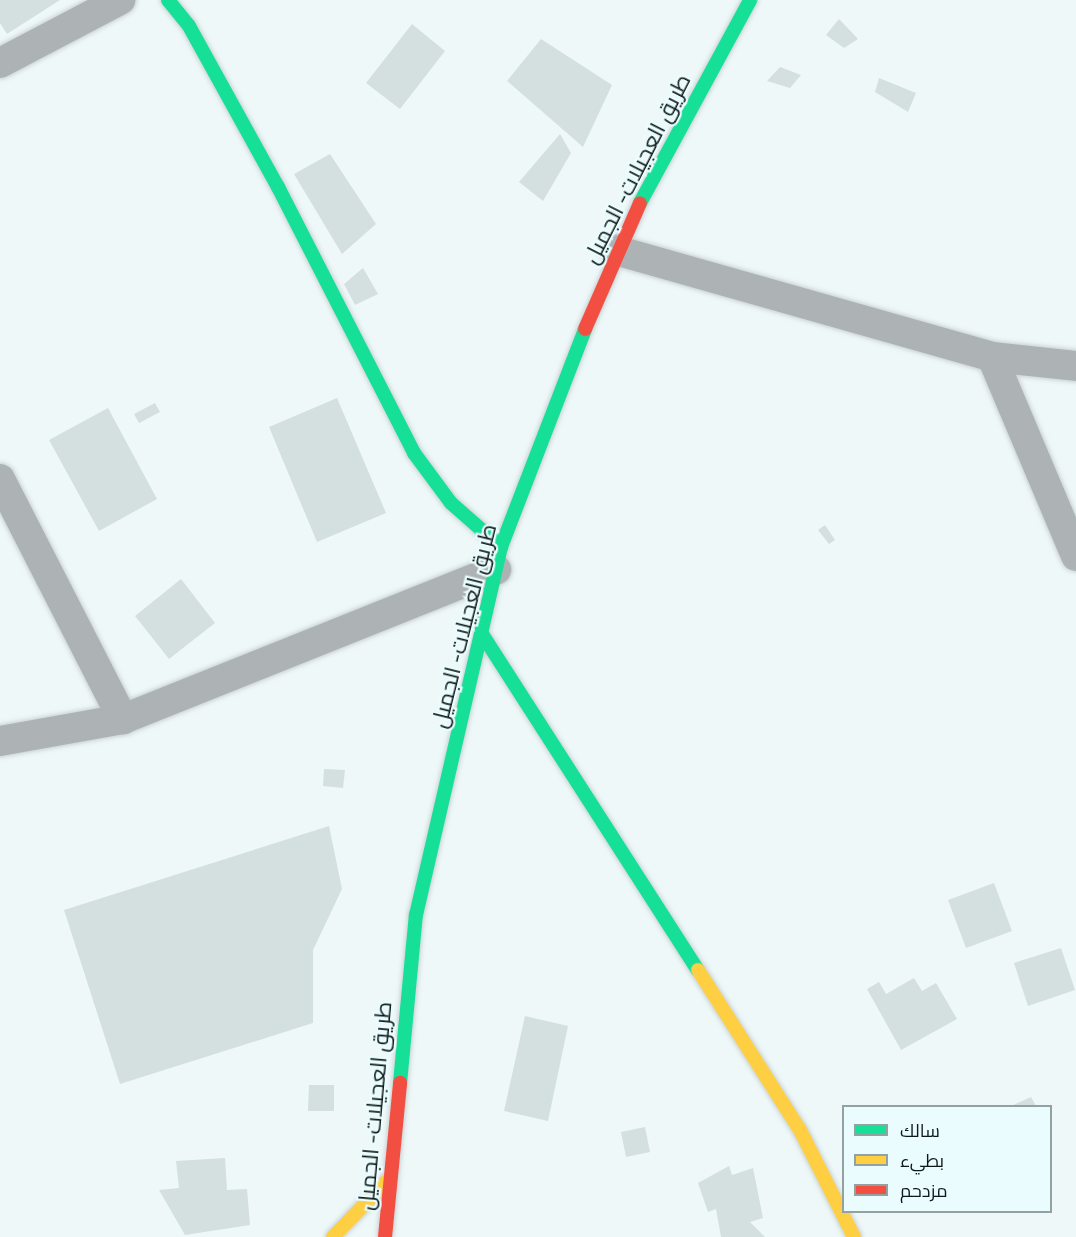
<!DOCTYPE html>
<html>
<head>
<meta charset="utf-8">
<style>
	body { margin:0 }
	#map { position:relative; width:1076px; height:1237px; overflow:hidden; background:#eef8f9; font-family:"Titillium Web",Cairo,sans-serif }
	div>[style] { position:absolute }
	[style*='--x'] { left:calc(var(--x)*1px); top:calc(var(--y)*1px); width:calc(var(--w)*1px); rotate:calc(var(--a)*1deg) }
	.building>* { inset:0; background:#d4dfe0 }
	.roads { filter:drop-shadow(0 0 2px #cbd3d4) drop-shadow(0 0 2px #cbd3d4) }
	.street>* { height:30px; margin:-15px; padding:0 15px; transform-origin:15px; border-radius:15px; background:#adb3b4 }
	.fast>* { height:14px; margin:-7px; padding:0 7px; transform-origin:7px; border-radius:7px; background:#16e098 }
	.slow>* { height:14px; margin:-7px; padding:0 7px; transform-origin:7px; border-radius:7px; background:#ffcf43 }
	.jam>* { height:14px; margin:-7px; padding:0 7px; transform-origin:7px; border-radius:7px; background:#f24e42 }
	span { translate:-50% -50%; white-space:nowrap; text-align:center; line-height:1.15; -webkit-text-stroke:4.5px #eafcfd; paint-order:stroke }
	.street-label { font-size:22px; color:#0e191a }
	.legend { position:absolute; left:842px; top:1105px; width:210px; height:108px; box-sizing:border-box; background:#eafcfd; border:2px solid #92a1a2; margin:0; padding:8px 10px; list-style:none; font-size:18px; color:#0e191a }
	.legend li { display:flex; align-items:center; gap:12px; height:30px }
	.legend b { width:30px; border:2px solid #92a1a2 }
</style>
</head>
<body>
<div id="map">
	<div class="building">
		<div style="clip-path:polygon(0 0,60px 0,7px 34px,0 23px)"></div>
		<div style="clip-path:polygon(839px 19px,858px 39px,844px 48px,826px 35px)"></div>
		<div style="clip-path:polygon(412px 24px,445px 51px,400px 109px,366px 83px)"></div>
		<div style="clip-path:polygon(541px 39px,612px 85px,583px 147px,507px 81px)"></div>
		<div style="clip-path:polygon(780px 67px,801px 75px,790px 88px,767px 81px)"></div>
		<div style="clip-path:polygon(879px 78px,916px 93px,908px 112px,875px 92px)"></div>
		<div style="clip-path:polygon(560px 134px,571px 153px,543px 201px,519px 182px)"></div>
		<div style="clip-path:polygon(330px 154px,376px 224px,342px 254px,294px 174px)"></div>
		<div style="clip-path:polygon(363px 268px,378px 294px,355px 305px,344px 284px)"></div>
		<div style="clip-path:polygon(337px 398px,386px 513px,317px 542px,269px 427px)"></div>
		<div style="clip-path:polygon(155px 403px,160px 412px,139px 423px,134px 414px)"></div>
		<div style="clip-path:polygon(108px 408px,157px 499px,99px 531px,49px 440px)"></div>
		<div style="clip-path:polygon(825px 525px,835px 540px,829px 544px,818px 530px)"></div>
		<div style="clip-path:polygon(181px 579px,215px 623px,169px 659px,135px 616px)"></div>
		<div style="clip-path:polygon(324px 769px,345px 770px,343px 788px,323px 786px)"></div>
		<div style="clip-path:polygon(329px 826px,342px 889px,313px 950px,313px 1023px,120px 1084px,64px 910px)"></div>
		<div style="clip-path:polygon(994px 883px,1012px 931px,966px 948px,948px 900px)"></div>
		<div style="clip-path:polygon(1061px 948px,1075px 990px,1028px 1006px,1014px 963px)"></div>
		<div style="clip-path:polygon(914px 978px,922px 991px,936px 983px,957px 1019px,901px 1050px,867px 989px,879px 982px,886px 994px)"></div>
		<div style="clip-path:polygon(525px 1016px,568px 1026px,548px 1121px,504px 1111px)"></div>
		<div style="clip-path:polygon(309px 1085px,334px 1085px,334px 1111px,308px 1111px)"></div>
		<div style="clip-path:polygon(1031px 1097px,1036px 1106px,1011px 1106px)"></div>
		<div style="clip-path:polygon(645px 1127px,650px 1152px,626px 1157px,621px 1132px)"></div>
		<div style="clip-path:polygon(225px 1158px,227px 1190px,247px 1189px,250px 1225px,185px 1235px,159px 1190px,179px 1188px,176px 1161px)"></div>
		<div style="clip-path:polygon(729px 1166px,732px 1175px,753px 1168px,763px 1218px,750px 1222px,765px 1237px,721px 1237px,716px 1209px,708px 1212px,698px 1183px)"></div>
	</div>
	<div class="roads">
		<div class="street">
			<div style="--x:0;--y:63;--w:136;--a:-27.7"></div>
			<div style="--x:615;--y:250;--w:392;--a:15.8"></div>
			<div style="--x:992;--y:357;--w:84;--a:6.1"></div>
			<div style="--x:992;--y:357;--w:216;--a:67.1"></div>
			<div style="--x:0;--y:479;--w:270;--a:62.9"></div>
			<div style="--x:0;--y:741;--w:125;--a:-10.1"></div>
			<div style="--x:123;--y:719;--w:402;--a:-21.8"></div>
		</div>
		<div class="fast">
			<div style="--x:168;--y:0;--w:33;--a:51"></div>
			<div style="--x:189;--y:26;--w:184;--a:61.1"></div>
			<div style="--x:278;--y:187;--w:299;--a:62.9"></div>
			<div style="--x:414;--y:453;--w:62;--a:53.5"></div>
			<div style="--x:451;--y:503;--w:67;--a:41.3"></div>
			<div style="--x:640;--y:203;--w:231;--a:-61.5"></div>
			<div style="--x:482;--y:634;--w:399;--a:57.3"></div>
			<div style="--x:400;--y:1083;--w:169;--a:-84.6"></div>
			<div style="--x:416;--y:915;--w:378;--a:-77"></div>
			<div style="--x:501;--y:547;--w:234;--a:-68.9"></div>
		</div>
		<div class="slow">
			<div style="--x:698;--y:970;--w:190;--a:57.5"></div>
			<div style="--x:800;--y:1130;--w:120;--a:63.2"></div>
			<div style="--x:333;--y:1237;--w:78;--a:-46"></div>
		</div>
		<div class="jam">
			<div style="--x:585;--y:329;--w:137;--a:-66.4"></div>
			<div style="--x:385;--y:1237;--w:155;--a:-84.4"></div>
		</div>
	</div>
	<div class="street-label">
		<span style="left:637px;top:169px;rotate:-63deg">طريق العجيلات- الجميل</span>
		<span style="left:464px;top:626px;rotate:-76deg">طريق العجيلات- الجميل</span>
		<span style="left:375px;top:1106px;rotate:-85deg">طريق العجيلات- الجميل</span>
	</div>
	<ul class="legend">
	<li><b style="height:8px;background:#16e098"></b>سالك</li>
	<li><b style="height:8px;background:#ffcf43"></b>بطيء</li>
	<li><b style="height:8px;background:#f24e42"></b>مزدحم</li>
	</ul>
</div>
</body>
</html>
